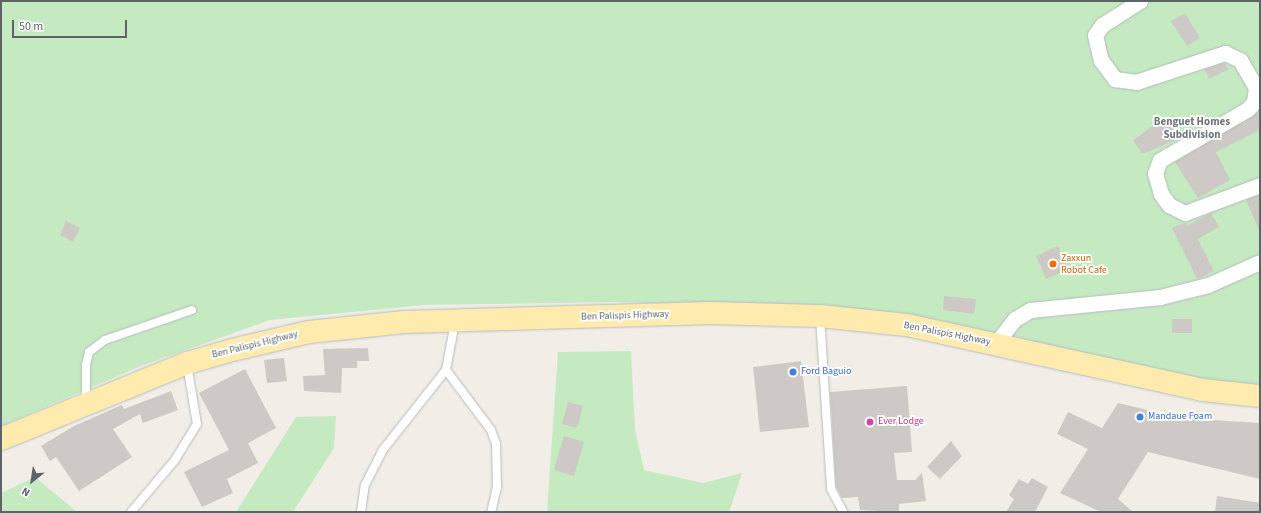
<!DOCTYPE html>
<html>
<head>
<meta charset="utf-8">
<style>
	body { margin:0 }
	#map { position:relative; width:1261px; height:513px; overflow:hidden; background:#f1eee7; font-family:"Source Sans 3",sans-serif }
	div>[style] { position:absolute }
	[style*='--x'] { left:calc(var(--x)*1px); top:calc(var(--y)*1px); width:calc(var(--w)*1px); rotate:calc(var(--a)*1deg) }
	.green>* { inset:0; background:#c5eac2 }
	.building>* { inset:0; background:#cdc9c4 }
	.roads { filter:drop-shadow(0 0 1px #b7babe) drop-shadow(0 0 1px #b7babe) }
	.lane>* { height:8px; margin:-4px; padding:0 4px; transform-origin:4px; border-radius:4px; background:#fff }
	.street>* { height:15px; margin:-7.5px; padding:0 7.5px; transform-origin:7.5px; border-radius:7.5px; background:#fff }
	.primary>* { height:22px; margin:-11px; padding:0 11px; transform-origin:11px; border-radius:11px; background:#ffebae }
	.dots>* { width:11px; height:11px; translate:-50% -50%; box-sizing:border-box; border:2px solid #fff; border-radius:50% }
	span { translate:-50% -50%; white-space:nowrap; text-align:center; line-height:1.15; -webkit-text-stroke:3.5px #fff; paint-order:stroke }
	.food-label { font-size:10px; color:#c56008 }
	.left { translate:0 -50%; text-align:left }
	.street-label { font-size:10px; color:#5e6368 }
	.shop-label { font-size:10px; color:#366cbe }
	.hotel-label { font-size:10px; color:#b23c85 }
	.neighbourhood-label { font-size:11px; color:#6f767a; font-weight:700 }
	.frame { position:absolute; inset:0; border:2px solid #5e6368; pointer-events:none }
	.north { position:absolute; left:12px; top:461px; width:40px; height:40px; -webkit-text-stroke:3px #fff; paint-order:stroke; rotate:210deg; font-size:11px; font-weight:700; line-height:16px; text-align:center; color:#5e6368 }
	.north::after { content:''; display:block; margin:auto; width:14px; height:18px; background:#5e6368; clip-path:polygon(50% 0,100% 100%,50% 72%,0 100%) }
	.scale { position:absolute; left:12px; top:20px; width:115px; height:18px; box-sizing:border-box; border:2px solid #5e6368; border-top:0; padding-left:5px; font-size:12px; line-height:14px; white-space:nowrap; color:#5e6368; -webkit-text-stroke:3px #fff; paint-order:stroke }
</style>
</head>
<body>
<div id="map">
	<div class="green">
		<div style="clip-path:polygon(1px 1px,1260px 1px,1260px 387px,1242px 388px,1021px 343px,702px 305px,614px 302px,425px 305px,270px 320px,141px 366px,1px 426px)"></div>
		<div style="clip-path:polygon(631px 351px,635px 430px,644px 470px,703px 483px,742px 473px,729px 512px,547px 512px,558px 352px)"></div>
		<div style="clip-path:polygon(336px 416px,334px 448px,293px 512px,236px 512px,296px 417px)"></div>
		<div style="clip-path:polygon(35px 477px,77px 512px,1px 512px,1px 493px)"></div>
	</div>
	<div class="building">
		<div style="clip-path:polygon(1185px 13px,1200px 38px,1187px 46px,1171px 21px)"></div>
		<div style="clip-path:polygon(1224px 63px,1229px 69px,1209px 79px,1204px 69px)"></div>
		<div style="clip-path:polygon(1260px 111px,1260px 130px,1216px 152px,1230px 180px,1198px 198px,1175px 162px)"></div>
		<div style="clip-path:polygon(1165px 117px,1178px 139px,1142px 154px,1133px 140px)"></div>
		<div style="clip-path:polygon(1260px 195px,1260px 233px,1246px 200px)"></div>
		<div style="clip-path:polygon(1211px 213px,1219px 227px,1198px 239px,1214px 271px,1197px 279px,1172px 228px,1185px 223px,1187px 226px)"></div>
		<div style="clip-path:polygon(66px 221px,80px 228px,73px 242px,60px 235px)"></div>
		<div style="clip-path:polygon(1058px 246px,1069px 269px,1046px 279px,1036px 256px)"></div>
		<div style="clip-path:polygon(944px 296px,976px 299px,974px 314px,943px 310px)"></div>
		<div style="clip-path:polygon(1172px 319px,1192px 319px,1192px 333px,1172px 333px)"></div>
		<div style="clip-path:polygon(368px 348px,369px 361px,357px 361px,357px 368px,342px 368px,341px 393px,304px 391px,303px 376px,325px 375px,323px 349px)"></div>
		<div style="clip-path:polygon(284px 358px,287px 381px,267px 383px,264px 360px)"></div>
		<div style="clip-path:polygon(801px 361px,809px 427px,760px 432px,753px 367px)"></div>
		<div style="clip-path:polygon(245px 369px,276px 428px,248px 443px,258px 463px,227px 479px,233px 493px,202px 507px,184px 472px,229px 450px,199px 393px)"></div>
		<div style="clip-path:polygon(907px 386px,912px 452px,894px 453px,897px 480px,915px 480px,922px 473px,926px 501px,899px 504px,899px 512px,860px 510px,858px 497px,842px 498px,836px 487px,830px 392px)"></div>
		<div style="clip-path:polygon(171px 391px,178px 410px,143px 423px,140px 414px,113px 429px,132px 457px,79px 491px,56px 457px,50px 461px,41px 446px,74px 426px,122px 405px,124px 409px)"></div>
		<div style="clip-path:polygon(568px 402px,583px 406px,577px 428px,562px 424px)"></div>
		<div style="clip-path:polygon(1118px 403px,1181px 418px,1260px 423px,1260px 479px,1148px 452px,1118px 499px,1133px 512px,1101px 512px,1060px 493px,1088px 449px,1057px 434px,1068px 412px,1102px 428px)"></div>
		<div style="clip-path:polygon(564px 436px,584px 442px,574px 476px,554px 470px)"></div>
		<div style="clip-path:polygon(951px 441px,962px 456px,940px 479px,927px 467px)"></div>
		<div style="clip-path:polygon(1032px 478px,1048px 487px,1035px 512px,1006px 512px,1014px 499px,1009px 495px,1019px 479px,1028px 484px)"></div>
		<div style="clip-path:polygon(1217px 496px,1260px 503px,1260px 512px,1215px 512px)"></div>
	</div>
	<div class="roads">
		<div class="lane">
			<div style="--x:820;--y:317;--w:172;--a:86.3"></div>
			<div style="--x:831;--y:489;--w:26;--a:62"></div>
			<div style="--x:455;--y:322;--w:49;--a:100.6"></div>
			<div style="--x:446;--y:370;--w:75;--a:53.1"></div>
			<div style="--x:491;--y:430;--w:15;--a:70"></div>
			<div style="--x:496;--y:444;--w:43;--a:88.7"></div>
			<div style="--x:497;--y:487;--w:26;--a:103"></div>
			<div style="--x:86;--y:403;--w:38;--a:-90"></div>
			<div style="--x:86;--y:365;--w:13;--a:-77"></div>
			<div style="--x:89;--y:352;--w:20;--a:-37"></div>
			<div style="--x:105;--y:340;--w:92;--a:-19"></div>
			<div style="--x:131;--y:512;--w:68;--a:-49.8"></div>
			<div style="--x:175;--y:460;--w:42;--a:-58.6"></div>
			<div style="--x:197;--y:424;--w:61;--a:-99.5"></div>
			<div style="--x:361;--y:512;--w:27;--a:-82"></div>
			<div style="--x:365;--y:485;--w:38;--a:-63"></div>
			<div style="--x:382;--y:451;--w:103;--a:-51.7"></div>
		</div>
		<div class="street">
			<div style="--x:1140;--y:1;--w:45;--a:147.7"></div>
			<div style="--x:1102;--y:25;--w:12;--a:125"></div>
			<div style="--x:1095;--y:35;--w:26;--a:77"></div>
			<div style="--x:1101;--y:60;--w:24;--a:54"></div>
			<div style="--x:1115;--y:79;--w:21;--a:8"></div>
			<div style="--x:1136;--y:82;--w:94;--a:-18"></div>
			<div style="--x:1225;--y:53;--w:17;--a:25"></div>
			<div style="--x:1240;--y:60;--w:32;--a:60"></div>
			<div style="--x:1256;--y:88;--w:14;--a:98"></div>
			<div style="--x:1254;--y:102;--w:9;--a:131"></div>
			<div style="--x:1248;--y:109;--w:102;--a:149.9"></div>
			<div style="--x:1160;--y:160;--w:14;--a:111"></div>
			<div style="--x:1155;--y:173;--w:22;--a:74"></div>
			<div style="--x:1161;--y:194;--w:14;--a:54"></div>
			<div style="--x:1169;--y:205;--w:18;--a:27"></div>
			<div style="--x:1185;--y:213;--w:80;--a:-20.5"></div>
			<div style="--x:996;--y:343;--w:31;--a:-52"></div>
			<div style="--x:1015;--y:319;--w:17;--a:-31"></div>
			<div style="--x:1030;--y:310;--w:131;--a:-5.7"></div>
			<div style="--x:1160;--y:297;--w:49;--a:-14"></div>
			<div style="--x:1208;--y:285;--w:57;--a:-23.9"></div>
		</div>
		<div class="primary">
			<div style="--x:1;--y:439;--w:201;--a:-22.2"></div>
			<div style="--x:187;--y:363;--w:47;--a:-16.1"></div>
			<div style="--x:232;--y:350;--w:79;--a:-13.2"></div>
			<div style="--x:309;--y:332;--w:96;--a:-6"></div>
			<div style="--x:404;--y:322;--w:305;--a:-1.7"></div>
			<div style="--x:709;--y:313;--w:111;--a:1.5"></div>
			<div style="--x:820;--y:316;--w:87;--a:5.9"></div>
			<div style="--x:907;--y:325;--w:302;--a:12.4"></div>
			<div style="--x:1202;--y:390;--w:58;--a:5.9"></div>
		</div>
	</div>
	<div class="dots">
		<div style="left:1053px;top:264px;background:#e8710a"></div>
		<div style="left:793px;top:372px;background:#3f7fe0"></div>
		<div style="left:1140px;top:417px;background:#3f7fe0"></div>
		<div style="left:870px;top:422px;background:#d1479c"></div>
	</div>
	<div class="food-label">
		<span class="left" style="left:1061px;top:264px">Zaxxun<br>Robot Cafe</span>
	</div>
	<div class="street-label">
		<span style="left:625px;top:316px;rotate:-2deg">Ben Palispis Highway</span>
		<span style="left:947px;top:334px;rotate:11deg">Ben Palispis Highway</span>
		<span style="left:255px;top:345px;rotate:-14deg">Ben Palispis Highway</span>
	</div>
	<div class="shop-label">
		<span class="left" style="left:801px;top:372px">Ford Baguio</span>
		<span class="left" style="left:1148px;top:417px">Mandaue Foam</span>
	</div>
	<div class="hotel-label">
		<span class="left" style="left:878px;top:422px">Ever Lodge</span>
	</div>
	<div class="neighbourhood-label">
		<span style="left:1192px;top:129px">Benguet Homes<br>Subdivision</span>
	</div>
	<div class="frame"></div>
	<div class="north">N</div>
	<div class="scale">50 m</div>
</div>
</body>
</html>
